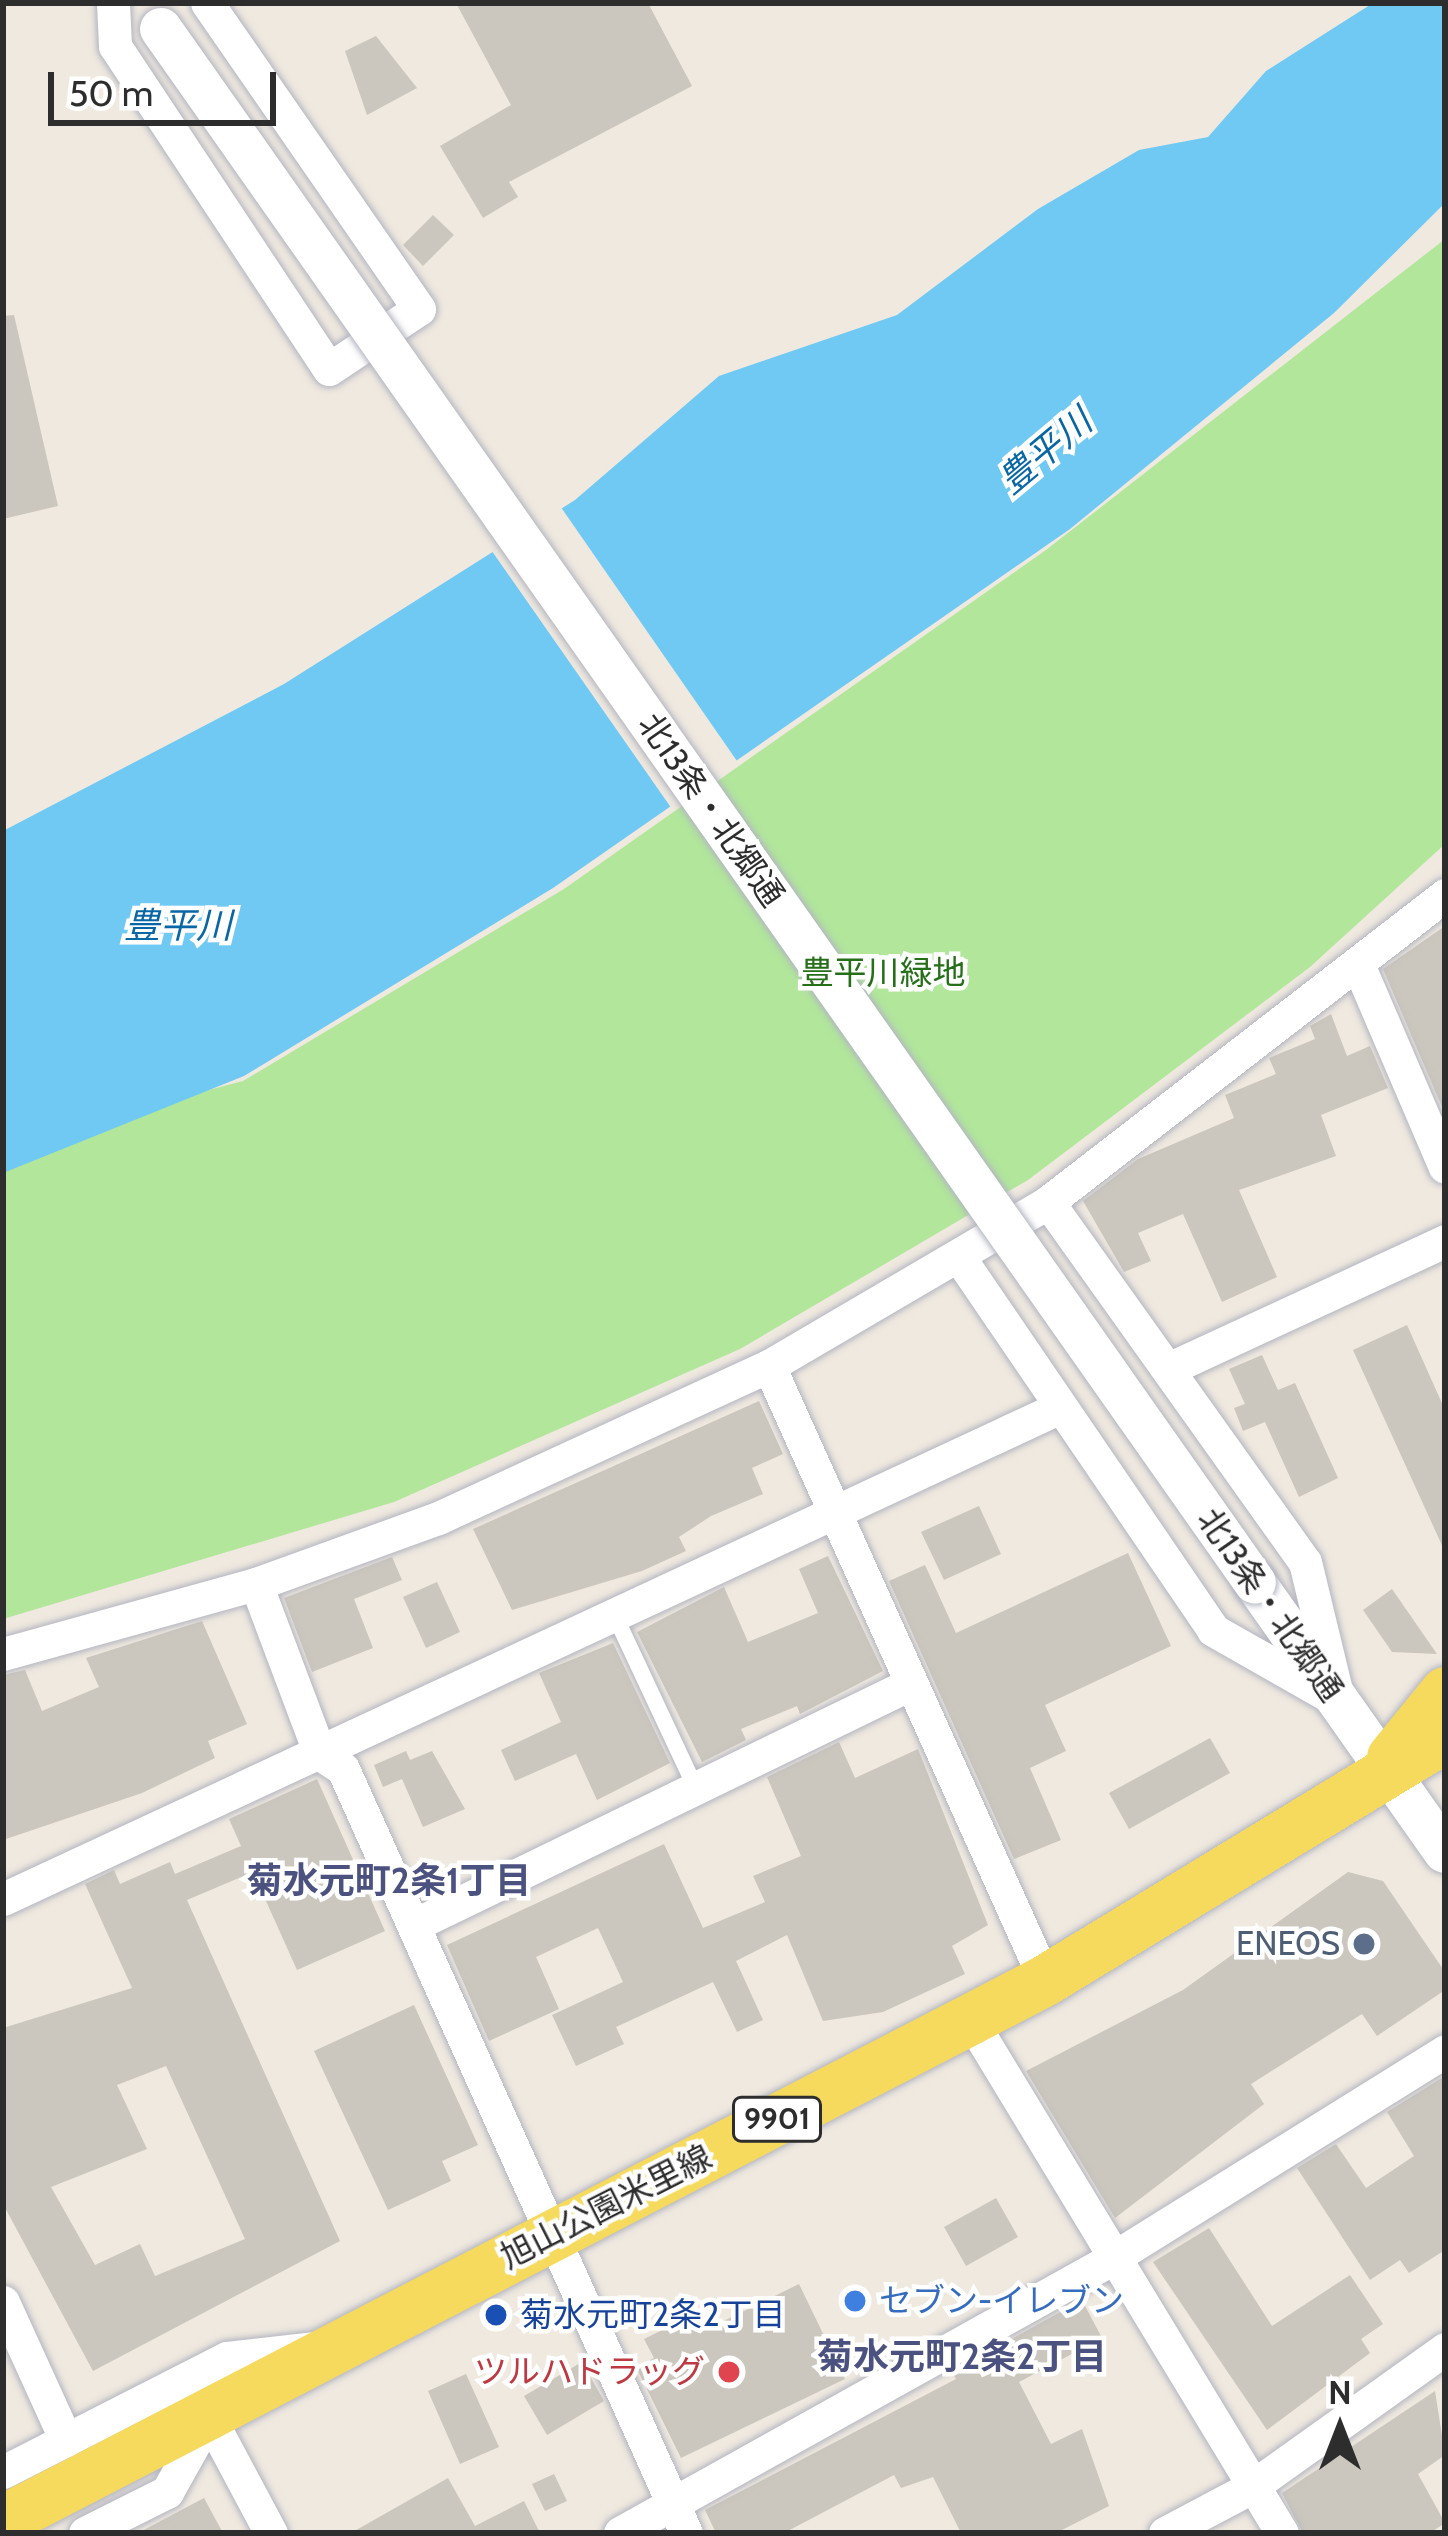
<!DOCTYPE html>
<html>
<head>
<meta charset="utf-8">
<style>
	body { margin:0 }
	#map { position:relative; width:1448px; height:2536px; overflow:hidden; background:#efe9df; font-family:Cabin,"Noto Sans JP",sans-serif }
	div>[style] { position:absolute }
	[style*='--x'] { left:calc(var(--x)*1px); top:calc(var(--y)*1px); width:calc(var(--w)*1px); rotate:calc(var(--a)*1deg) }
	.green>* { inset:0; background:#b1e69b }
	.water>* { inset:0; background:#70c9f3 }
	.pier>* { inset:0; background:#efe9df }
	.building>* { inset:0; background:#cbc7be }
	.roads { filter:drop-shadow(0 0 3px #b3b5c1) drop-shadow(0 0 3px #b3b5c1) }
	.service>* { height:16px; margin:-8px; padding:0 8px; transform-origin:8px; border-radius:8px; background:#fff }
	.minor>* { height:33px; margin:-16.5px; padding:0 16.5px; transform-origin:16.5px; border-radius:16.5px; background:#fff }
	.tertiary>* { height:42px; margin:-21px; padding:0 21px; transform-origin:21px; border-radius:21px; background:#fff }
	.primary>* { height:51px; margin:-25.5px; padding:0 25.5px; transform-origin:25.5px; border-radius:25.5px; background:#f5da5e }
	.bridges { filter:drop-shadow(0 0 3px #b3b5c1) drop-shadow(0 0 3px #b3b5c1) }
	.tertiary-bridge>* { height:42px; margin:-21px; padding:0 21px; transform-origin:21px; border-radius:21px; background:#fff }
	.dots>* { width:33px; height:33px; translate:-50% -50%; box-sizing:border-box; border:6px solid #fff; border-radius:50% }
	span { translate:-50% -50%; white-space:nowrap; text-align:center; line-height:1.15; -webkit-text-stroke:9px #fff; paint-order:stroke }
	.shield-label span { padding:3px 9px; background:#fff; border:3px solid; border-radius:9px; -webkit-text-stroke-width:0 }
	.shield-label { font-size:30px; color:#2d2d2d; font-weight:700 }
	.street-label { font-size:33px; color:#2d2d2d }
	.park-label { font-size:33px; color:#266f19 }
	.service-label { font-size:33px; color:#4e5e75 }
	.right { translate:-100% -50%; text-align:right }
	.shop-label { font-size:33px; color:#366cbe }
	.left { translate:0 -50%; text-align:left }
	.transit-label { font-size:33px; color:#164399 }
	.health-label { font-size:33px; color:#be3a42 }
	.water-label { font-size:36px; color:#0967a5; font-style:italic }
	.neighbourhood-label { font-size:36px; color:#4b5280; font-weight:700 }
	.frame { position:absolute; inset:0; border:6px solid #2d2d2d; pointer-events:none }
	.north { position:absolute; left:1280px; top:2368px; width:120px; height:120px; -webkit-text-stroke:9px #fff; paint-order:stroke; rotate:0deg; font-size:33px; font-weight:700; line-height:48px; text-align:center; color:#2d2d2d }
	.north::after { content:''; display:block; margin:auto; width:42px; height:54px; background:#2d2d2d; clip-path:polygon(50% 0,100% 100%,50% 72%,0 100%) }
	.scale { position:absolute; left:48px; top:72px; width:228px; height:54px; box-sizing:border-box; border:6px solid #2d2d2d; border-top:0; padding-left:15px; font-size:36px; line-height:42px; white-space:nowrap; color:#2d2d2d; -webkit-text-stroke:9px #fff; paint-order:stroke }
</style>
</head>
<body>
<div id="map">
	<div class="green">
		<div style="clip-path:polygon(1445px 239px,1445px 844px,1310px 967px,1028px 1180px,740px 1349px,394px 1502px,3px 1619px,3px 1144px,243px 1081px,564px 889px,1046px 550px)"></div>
	</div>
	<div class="water">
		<div style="clip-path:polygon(1373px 3px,1445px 3px,1445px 203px,1334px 313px,1070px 529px,553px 888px,244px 1076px,3px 1173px,3px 831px,284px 684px,575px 500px,719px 376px,897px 315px,1038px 209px,1139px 150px,1208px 137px,1266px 71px)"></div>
	</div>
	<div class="pier">
		<div style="clip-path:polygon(558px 503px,737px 761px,672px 809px,487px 544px)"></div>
	</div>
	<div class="building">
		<div style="clip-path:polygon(456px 3px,648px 3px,692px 86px,509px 182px,518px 197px,483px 218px,440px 146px,511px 105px)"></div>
		<div style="clip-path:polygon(376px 36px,417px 88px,367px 115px,345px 51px)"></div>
		<div style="clip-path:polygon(433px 215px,454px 235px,423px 266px,403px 245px)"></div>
		<div style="clip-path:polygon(14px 315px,58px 506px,3px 519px,3px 316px)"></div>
		<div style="clip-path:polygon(1445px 926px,1445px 1114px,1383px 969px)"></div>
		<div style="clip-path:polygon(1331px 1014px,1347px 1056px,1370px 1046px,1388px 1088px,1321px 1115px,1336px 1156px,1239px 1190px,1277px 1277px,1222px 1302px,1183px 1214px,1138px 1233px,1151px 1261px,1124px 1272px,1083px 1201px,1138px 1159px,1234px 1118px,1225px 1095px,1276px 1074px,1269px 1058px,1315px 1039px,1310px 1026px)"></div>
		<div style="clip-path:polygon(1407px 1325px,1445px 1410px,1445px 1552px,1353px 1350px)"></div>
		<div style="clip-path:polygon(1262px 1355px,1278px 1390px,1295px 1383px,1338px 1478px,1299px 1497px,1265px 1422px,1243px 1431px,1234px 1408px,1245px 1404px,1229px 1369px)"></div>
		<div style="clip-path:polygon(759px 1401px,783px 1454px,752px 1468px,763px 1494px,711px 1516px,679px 1537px,686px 1551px,642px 1571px,512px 1610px,473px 1529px)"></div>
		<div style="clip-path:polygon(979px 1506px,1001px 1554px,944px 1580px,921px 1532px)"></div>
		<div style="clip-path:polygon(1128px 1553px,1171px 1646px,1045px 1705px,1066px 1751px,1030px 1768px,1061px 1840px,1014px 1859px,889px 1581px,925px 1565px,956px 1633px)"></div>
		<div style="clip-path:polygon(828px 1556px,883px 1671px,800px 1714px,797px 1706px,741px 1729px,746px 1740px,702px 1762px,637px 1632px,724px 1587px,748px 1642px,818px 1613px,799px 1569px)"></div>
		<div style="clip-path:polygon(392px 1557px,402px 1580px,354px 1599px,373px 1648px,312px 1672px,284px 1598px)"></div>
		<div style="clip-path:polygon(437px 1582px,460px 1632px,426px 1648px,403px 1597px)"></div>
		<div style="clip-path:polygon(1392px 1589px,1437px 1654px,1392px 1652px,1363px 1610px)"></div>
		<div style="clip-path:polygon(202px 1621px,247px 1724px,208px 1741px,215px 1758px,142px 1793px,3px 1840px,3px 1675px,25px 1670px,42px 1711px,99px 1687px,86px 1658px)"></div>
		<div style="clip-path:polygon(613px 1643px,670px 1763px,597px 1800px,576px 1754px,515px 1781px,501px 1750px,561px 1722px,539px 1673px)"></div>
		<div style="clip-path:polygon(1210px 1738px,1230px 1773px,1129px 1829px,1109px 1793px)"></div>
		<div style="clip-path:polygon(839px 1742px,855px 1778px,918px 1749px,988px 1925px,952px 1946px,965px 1974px,883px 2012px,823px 2021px,787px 1935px,736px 1961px,763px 2020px,737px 2032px,713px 1982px,616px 2027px,624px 2044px,576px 2066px,552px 2015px,623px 1982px,598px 1928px,536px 1957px,559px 2009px,489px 2041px,447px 1945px,664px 1844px,703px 1928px,765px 1902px,753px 1876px,801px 1856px,767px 1777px)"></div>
		<div style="clip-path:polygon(406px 1751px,410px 1760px,432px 1751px,465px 1809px,423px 1827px,402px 1779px,383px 1787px,374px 1765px)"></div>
		<div style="clip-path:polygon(evenodd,317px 1779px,385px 1931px,297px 1970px,253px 1872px,187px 1900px,340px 2241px,93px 2371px,3px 2204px,3px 2028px,132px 1988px,85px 1884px,114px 1870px,120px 1884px,170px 1862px,175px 1874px,241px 1846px,229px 1819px,317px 1779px,166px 2066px,245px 2239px,155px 2276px,140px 2244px,95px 2265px,51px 2187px,147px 2149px,117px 2085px,166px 2066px)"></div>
		<div style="clip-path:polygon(1348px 1872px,1383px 1881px,1445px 1972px,1445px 1990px,1377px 2036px,1362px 2014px,1251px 2084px,1264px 2104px,1115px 2218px,1026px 2071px,1183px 1990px)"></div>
		<div style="clip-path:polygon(414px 2005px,478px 2145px,442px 2161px,451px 2181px,388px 2210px,314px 2051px)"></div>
		<div style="clip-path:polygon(1445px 2076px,1445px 2250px,1409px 2273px,1400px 2260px,1370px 2280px,1297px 2168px,1336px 2144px,1366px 2188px,1414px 2156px,1387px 2112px)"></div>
		<div style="clip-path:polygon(996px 2198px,1018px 2237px,966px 2266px,944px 2227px)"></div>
		<div style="clip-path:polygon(1209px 2228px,1272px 2326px,1350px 2275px,1383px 2324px,1361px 2339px,1370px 2353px,1267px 2430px,1153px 2262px)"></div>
		<div style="clip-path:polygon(799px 2284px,845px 2379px,681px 2458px,636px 2367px,654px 2358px,644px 2339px,691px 2316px,699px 2333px)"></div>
		<div style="clip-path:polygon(1082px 2300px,1102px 2338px,1019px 2382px,1051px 2444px,1082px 2429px,1109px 2506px,1056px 2533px,961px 2533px,933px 2477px,901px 2488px,894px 2475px,784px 2533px,716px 2533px,705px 2510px,956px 2379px,952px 2372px)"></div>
		<div style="clip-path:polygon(582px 2362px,604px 2401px,547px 2435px,524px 2396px)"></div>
		<div style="clip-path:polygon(466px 2374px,499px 2447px,460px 2464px,428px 2391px)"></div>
		<div style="clip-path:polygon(1435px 2391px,1445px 2455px,1418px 2474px,1445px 2523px,1430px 2533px,1303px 2533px,1282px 2493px)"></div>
		<div style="clip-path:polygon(554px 2474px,567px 2501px,545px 2511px,532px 2484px)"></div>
		<div style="clip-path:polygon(448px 2478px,475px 2526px,524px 2501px,540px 2533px,351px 2533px)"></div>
		<div style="clip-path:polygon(204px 2498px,223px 2533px,138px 2533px)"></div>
	</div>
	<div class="roads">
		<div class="service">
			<div style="--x:616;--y:1618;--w:187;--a:64.9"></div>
		</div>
		<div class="minor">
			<div style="--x:113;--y:3;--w:43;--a:87.3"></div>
			<div style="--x:115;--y:46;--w:387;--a:56.5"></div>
			<div style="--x:329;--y:369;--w:108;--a:-33.7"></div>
			<div style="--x:419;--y:309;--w:372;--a:-124.7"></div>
			<div style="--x:1360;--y:969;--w:215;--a:66.8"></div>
			<div style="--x:1048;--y:1202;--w:442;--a:54.5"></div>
			<div style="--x:1305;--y:1562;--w:132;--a:76.4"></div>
			<div style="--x:959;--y:1257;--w:451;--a:55.7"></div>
			<div style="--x:1213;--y:1630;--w:136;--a:29.6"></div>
			<div style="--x:769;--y:1366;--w:673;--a:65.8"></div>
			<div style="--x:1168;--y:1369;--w:305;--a:-24.8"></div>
			<div style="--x:256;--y:1584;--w:182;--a:69.4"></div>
			<div style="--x:320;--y:1754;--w:27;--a:33"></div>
			<div style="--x:343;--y:1769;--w:837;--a:65.82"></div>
			<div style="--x:3;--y:1654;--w:263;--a:-15.5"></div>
			<div style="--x:256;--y:1584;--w:194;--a:-19.9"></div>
			<div style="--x:438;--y:1518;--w:364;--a:-24.7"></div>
			<div style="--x:769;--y:1366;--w:324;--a:-30.4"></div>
			<div style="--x:1048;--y:1202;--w:502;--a:-37.71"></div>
			<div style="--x:3;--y:1899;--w:1159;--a:-24.95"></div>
			<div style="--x:414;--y:1925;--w:549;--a:-25.91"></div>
			<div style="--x:970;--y:2019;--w:601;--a:58.74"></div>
			<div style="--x:3;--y:2302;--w:152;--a:65.5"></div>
			<div style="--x:209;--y:2417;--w:132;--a:61.9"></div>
			<div style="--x:3;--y:2472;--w:251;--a:-27"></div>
			<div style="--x:227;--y:2358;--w:89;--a:-6.5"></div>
			<div style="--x:85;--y:2533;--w:92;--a:-26.6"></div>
			<div style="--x:167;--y:2492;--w:86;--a:-60.8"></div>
			<div style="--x:620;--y:2533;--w:559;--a:-29.13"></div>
			<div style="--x:1108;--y:2261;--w:397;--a:-31.9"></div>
			<div style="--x:1165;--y:2533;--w:96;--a:-27.9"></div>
			<div style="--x:1250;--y:2488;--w:239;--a:-35.5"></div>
		</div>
		<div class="tertiary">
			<div style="--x:1255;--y:1583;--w:329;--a:54.8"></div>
		</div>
		<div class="primary">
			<div style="--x:1392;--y:1757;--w:84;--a:-50.8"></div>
			<div style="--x:3;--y:2520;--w:1174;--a:-27.39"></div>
			<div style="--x:1045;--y:1980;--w:468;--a:-31.3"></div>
		</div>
	</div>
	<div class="bridges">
		<div class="tertiary-bridge">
			<div style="--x:161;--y:29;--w:1900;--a:54.85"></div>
		</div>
	</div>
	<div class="dots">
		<div style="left:1364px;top:1944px;background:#5c6f8a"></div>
		<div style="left:855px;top:2301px;background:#3f7fe0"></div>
		<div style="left:496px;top:2315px;background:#1a4fb4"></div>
		<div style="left:729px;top:2372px;background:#e0444e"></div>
	</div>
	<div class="shield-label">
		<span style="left:777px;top:2119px">9901</span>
	</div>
	<div class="street-label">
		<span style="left:711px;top:810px;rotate:55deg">北13条・北郷通</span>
		<span style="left:1270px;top:1605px;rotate:55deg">北13条・北郷通</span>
		<span style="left:606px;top:2207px;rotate:-27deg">旭山公園米里線</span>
	</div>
	<div class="park-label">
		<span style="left:883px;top:973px">豊平川緑地</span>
	</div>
	<div class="service-label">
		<span class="right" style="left:1340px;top:1944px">ENEOS</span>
	</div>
	<div class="shop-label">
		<span class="left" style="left:879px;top:2301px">セブン-イレブン</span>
	</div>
	<div class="transit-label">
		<span class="left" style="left:520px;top:2315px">菊水元町2条2丁目</span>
	</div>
	<div class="health-label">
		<span class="right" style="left:705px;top:2372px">ツルハドラッグ</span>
	</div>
	<div class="water-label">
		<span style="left:1045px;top:451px;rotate:-40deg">豊平川</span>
		<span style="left:178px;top:926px">豊平川</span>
	</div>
	<div class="neighbourhood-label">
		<span style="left:389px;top:1881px">菊水元町2条1丁目</span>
		<span style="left:962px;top:2357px">菊水元町2条2丁目</span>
	</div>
	<div class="frame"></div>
	<div class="north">N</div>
	<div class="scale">50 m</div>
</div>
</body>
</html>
